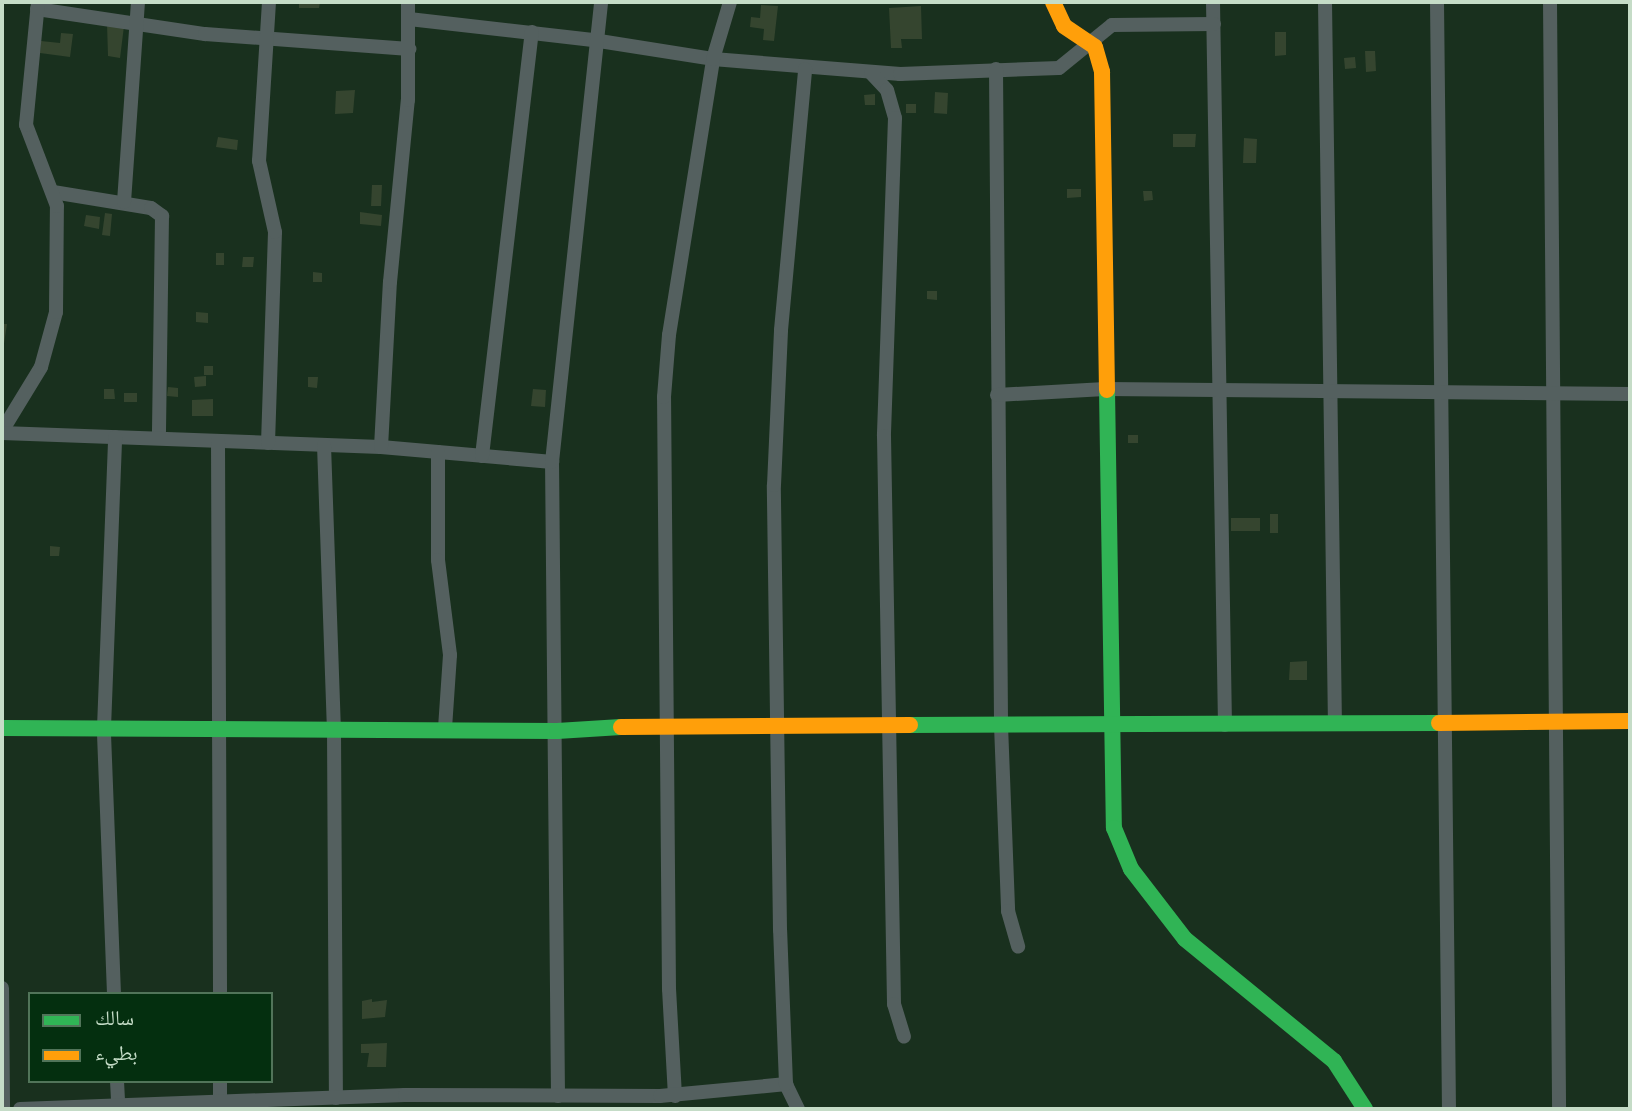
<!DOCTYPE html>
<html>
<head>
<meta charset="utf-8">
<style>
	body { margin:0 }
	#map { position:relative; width:1632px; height:1111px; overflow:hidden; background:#19301e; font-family:Quicksand,"Noto Naskh Arabic",sans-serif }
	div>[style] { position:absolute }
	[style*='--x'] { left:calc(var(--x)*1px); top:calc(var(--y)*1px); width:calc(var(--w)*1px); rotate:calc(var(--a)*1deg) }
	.building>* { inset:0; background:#35452f }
	.street>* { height:14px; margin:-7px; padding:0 7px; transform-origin:7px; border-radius:7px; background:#54605f }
	.fast>* { height:16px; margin:-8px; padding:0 8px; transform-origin:8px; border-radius:8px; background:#30b455 }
	.slow>* { height:16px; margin:-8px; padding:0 8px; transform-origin:8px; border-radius:8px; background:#ff9f0a }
	span { translate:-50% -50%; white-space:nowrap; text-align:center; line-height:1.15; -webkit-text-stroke:5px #042f0f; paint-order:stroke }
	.frame { position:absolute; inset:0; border:4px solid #c5dcc7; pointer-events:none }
	.legend { position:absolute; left:28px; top:992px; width:245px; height:91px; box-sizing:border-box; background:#042f0f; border:2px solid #517459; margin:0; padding:9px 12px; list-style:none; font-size:21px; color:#c5dcc7 }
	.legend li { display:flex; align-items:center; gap:14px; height:35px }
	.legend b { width:35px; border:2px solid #517459 }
</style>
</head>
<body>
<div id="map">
	<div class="building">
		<div style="clip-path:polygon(299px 2px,320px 2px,319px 8px,299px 8px)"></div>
		<div style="clip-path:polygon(761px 5px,778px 6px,774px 41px,763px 40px,764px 29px,750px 27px,751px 17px,760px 18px)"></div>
		<div style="clip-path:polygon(921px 6px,922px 39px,901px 39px,902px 48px,891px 48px,889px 8px)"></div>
		<div style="clip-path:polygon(107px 24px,124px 26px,120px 58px,108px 56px)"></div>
		<div style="clip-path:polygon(1275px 32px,1286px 32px,1286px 55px,1275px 56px)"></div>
		<div style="clip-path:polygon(61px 33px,73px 34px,70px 57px,40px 53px,41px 41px,60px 43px)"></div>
		<div style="clip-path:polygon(1365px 51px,1375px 51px,1376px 71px,1366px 72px)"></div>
		<div style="clip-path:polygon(1355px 57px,1356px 68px,1345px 69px,1344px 58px)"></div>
		<div style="clip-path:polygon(355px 90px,353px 113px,335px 114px,336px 91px)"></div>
		<div style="clip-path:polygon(935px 92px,948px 93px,947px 114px,934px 113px)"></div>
		<div style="clip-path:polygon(875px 94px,875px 105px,865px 105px,864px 95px)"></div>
		<div style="clip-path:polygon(906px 104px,916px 104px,916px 113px,906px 113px)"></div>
		<div style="clip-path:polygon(1173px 134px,1196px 134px,1195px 147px,1173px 147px)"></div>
		<div style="clip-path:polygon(218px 137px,238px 140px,237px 150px,216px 147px)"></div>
		<div style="clip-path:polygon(1244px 138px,1257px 139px,1256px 163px,1243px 163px)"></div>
		<div style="clip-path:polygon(372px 185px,382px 185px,381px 206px,371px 206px)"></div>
		<div style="clip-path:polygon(1067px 189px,1081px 189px,1081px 197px,1067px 198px)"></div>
		<div style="clip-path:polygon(1143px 191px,1152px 191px,1153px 200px,1144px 201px)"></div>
		<div style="clip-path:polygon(360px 212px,382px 215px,381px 226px,360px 224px)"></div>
		<div style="clip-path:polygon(105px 213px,112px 214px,110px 236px,102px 235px)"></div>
		<div style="clip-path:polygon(86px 215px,100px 217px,99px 229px,84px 226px)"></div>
		<div style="clip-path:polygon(216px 253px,224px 253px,224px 265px,216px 265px)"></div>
		<div style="clip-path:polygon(243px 257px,254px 257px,253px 267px,242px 267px)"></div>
		<div style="clip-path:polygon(313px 272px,322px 273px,322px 282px,313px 282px)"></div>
		<div style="clip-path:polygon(927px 291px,937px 291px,937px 300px,927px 299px)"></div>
		<div style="clip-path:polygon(196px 312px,208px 313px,208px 323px,196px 322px)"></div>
		<div style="clip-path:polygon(2px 324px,7px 324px,3px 350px,2px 350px)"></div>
		<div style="clip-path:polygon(204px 366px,213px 366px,213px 375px,204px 375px)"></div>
		<div style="clip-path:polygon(206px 376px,206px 386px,195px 387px,194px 377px)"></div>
		<div style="clip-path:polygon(308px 377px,318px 377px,317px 388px,308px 387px)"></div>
		<div style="clip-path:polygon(168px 387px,178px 388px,178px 397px,167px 396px)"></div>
		<div style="clip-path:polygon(104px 389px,114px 389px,115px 399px,104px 399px)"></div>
		<div style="clip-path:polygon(533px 389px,546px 390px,545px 407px,531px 406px)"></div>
		<div style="clip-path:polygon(124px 393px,137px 393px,137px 402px,124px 402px)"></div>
		<div style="clip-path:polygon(213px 399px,213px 416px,192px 416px,192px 400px)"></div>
		<div style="clip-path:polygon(1128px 435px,1138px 435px,1138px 443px,1128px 443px)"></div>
		<div style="clip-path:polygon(1270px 514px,1278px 514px,1278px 533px,1270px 533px)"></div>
		<div style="clip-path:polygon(1231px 518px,1260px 518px,1260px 531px,1231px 531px)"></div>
		<div style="clip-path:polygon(50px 546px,60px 547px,59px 556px,50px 556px)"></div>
		<div style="clip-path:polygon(1307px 661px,1307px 680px,1289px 680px,1290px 662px)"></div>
		<div style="clip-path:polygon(372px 999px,372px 1002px,387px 1000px,385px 1017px,362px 1019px,362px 1001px)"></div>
		<div style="clip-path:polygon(387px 1043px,386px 1067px,367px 1067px,369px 1053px,361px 1053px,361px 1044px)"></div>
	</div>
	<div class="street">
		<div style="--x:1213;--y:2;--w:723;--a:89.05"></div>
		<div style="--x:1325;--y:2;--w:722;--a:89.21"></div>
		<div style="--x:1437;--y:2;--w:1107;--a:89.38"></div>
		<div style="--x:1550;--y:2;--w:1107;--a:89.53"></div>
		<div style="--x:37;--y:9;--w:170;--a:8.5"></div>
		<div style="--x:205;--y:34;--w:205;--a:4.2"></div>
		<div style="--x:409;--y:19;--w:185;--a:6.5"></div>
		<div style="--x:593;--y:40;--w:121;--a:9"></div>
		<div style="--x:713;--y:59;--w:188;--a:4.6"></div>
		<div style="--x:900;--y:74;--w:159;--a:-2.2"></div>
		<div style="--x:1059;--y:68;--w:68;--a:-39.1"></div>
		<div style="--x:1112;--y:25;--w:102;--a:-0.6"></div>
		<div style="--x:996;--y:69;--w:656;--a:89.56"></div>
		<div style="--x:1001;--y:725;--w:186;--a:87.8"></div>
		<div style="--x:1008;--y:911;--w:37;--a:74"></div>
		<div style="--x:871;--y:73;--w:23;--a:47"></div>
		<div style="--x:887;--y:90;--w:29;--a:74"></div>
		<div style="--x:895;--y:118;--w:318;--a:92"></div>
		<div style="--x:884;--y:436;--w:568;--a:88.99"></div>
		<div style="--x:894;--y:1004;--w:34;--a:73"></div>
		<div style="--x:53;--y:192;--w:99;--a:9.3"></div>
		<div style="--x:151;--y:208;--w:14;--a:36"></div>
		<div style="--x:162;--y:216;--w:222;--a:90.8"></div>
		<div style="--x:124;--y:202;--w:200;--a:-86"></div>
		<div style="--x:997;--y:395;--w:108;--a:-3.2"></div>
		<div style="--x:1105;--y:389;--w:525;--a:0.55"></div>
		<div style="--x:2;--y:431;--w:75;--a:-58.6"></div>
		<div style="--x:41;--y:367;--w:57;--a:-74.7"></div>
		<div style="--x:56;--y:312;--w:106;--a:-89.5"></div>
		<div style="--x:57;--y:206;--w:87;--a:-110.9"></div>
		<div style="--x:26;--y:125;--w:124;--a:-84.4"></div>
		<div style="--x:2;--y:433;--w:379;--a:2.1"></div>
		<div style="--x:381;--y:447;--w:172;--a:5"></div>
		<div style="--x:218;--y:441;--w:553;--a:89.79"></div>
		<div style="--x:268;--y:443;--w:211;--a:-88.1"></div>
		<div style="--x:275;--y:232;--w:73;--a:-102.7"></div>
		<div style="--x:259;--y:161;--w:159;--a:-86.4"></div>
		<div style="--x:324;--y:445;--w:285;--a:88"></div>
		<div style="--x:334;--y:730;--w:368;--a:89.7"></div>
		<div style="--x:381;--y:447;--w:165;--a:-86.9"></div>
		<div style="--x:390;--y:282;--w:183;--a:-84.4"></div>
		<div style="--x:408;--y:100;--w:98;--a:-90"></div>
		<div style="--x:438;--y:452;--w:108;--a:90"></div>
		<div style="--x:438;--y:560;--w:96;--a:82.8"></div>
		<div style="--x:450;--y:655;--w:74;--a:93.9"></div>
		<div style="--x:482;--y:456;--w:427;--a:-83.3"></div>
		<div style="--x:2;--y:988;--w:121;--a:89.5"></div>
		<div style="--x:114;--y:994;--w:266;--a:-92.2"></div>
		<div style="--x:104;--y:728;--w:291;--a:-87.8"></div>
		<div style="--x:117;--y:1081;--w:22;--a:87"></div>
		<div style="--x:220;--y:1081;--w:20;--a:90"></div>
		<div style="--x:558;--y:1096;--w:634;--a:-90.54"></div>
		<div style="--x:552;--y:462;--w:463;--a:-83.9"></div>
		<div style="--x:675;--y:1096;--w:107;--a:-93.2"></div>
		<div style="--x:669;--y:989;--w:592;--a:-90.48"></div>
		<div style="--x:664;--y:397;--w:62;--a:-85.4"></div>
		<div style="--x:669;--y:335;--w:279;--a:-80.9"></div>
		<div style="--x:713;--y:59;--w:59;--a:-73.4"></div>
		<div style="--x:20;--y:1109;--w:385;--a:-2.1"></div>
		<div style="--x:405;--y:1095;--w:255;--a:0.2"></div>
		<div style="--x:660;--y:1096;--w:127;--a:-5.4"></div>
		<div style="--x:798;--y:1109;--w:28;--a:-116"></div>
		<div style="--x:786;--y:1084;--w:154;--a:-92.2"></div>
		<div style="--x:780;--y:930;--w:445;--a:-90.8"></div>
		<div style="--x:774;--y:485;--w:155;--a:-87.4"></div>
		<div style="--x:781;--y:330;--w:262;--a:-84.7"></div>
	</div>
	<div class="fast">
		<div style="--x:1107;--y:390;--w:438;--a:89.1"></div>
		<div style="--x:1114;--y:828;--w:44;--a:67.5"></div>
		<div style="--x:1131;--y:869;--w:88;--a:52.4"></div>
		<div style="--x:1185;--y:939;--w:193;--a:39.3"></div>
		<div style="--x:1334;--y:1061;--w:57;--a:57.1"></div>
		<div style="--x:910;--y:725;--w:529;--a:-0.22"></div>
		<div style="--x:2;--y:728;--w:555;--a:0.31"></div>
		<div style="--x:557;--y:731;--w:64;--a:-3.6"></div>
	</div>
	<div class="slow">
		<div style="--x:1053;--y:2;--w:26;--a:65"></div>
		<div style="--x:1064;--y:26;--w:37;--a:34"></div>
		<div style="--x:1095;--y:47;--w:26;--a:74"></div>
		<div style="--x:1102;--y:72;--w:318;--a:89.1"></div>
		<div style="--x:1439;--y:723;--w:191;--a:-0.6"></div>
		<div style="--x:621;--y:727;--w:289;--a:-0.4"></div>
	</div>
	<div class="frame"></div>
	<ul class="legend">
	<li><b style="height:9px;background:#30b455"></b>سالك</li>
	<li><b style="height:9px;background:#ff9f0a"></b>بطيء</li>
	</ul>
</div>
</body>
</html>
